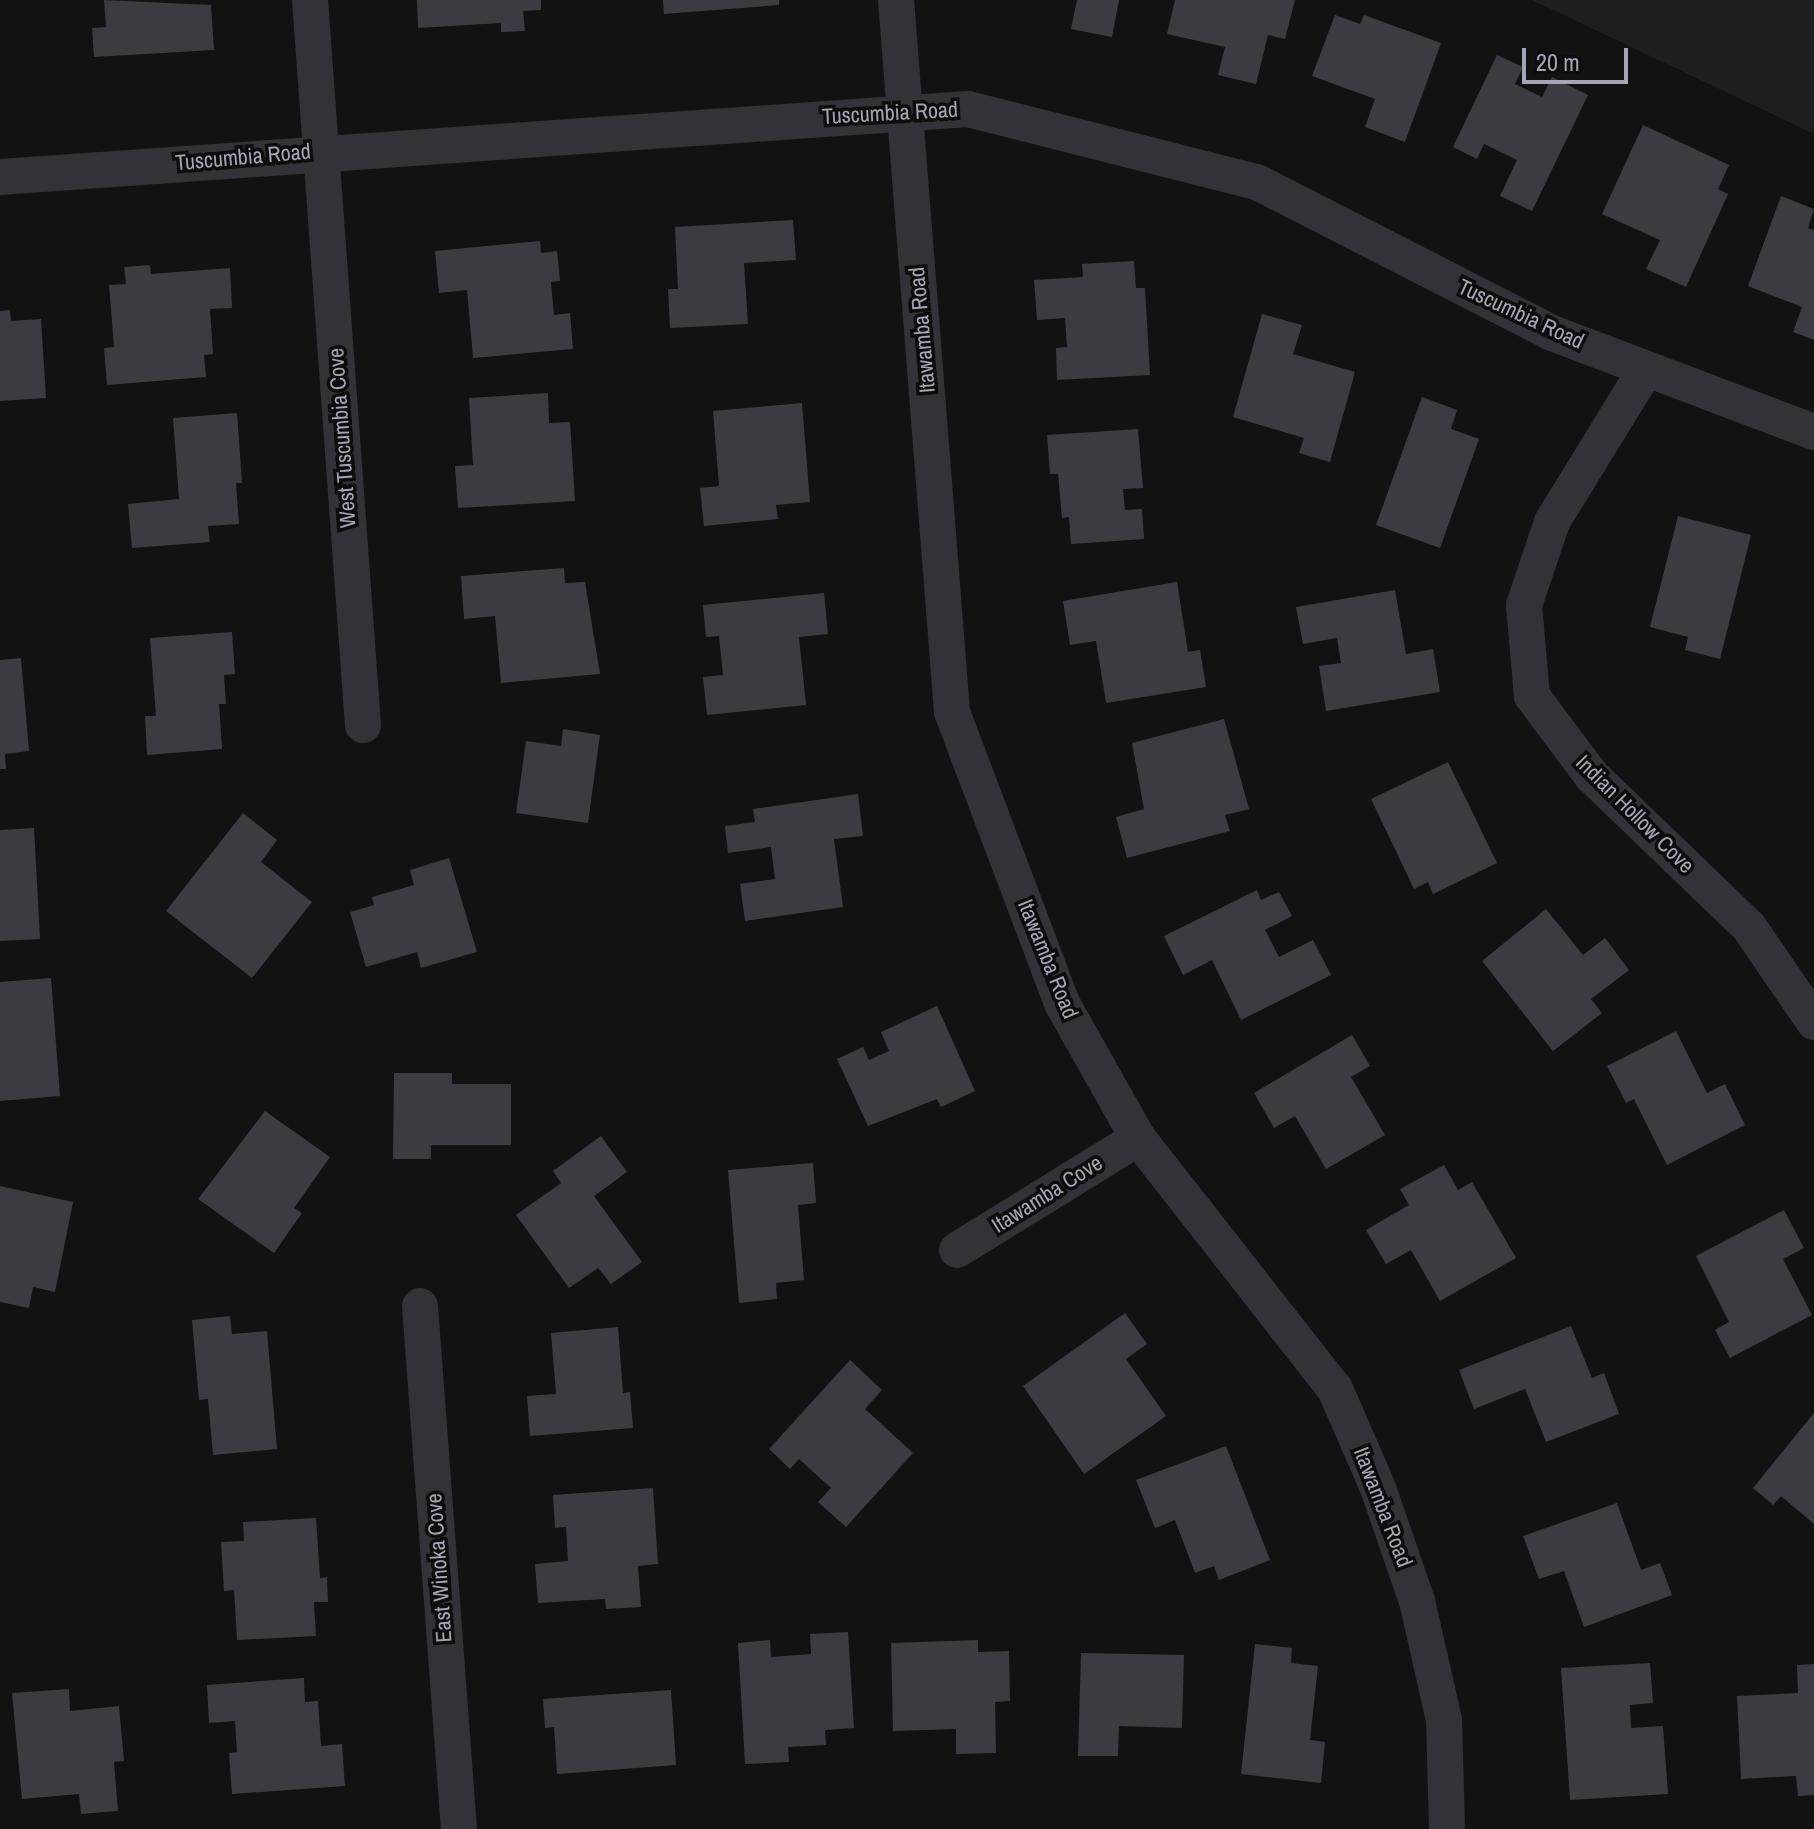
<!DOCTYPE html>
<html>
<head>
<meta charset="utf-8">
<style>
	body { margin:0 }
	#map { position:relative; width:1814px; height:1829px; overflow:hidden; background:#121213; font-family:"Archivo Narrow",sans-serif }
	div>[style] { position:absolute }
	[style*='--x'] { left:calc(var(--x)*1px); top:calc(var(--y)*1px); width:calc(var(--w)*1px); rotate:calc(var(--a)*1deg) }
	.built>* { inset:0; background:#1e1e20 }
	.building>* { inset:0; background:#3c3b41 }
	.minor>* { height:36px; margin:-18px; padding:0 18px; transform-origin:18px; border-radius:18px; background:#323338 }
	span { translate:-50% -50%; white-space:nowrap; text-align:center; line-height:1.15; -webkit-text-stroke:7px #0d0d0e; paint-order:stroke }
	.street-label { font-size:22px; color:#a2a6b5 }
	.scale { position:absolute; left:1522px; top:48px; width:106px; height:36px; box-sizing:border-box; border:4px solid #a2a6b5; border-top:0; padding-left:10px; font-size:24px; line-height:28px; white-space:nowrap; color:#a2a6b5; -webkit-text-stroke:6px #0d0d0e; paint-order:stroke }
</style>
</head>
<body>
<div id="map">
	<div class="built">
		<div style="clip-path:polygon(1532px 0,1814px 0,1814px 134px)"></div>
	</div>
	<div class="building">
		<div style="clip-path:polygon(104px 0,211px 5px,214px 50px,94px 57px,92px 28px,106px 27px)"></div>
		<div style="clip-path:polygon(417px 0,541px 0,541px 10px,523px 11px,525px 31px,501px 32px,501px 23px,418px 28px)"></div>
		<div style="clip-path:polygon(663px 0,779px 0,779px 5px,664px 14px)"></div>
		<div style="clip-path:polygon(1077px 0,1119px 0,1112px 37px,1071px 29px)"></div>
		<div style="clip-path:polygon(1175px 0,1295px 0,1285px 39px,1268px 35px,1256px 84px,1218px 75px,1225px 47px,1167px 34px)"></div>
		<div style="clip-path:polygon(1335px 15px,1360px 24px,1364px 15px,1441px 43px,1405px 142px,1365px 127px,1375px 99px,1312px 76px)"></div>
		<div style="clip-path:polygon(1497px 55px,1523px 67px,1515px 84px,1542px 97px,1552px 77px,1588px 95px,1532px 211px,1500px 196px,1517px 160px,1484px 144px,1477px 159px,1453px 147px)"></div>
		<div style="clip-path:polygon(1643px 125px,1729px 165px,1718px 189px,1728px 194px,1686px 287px,1646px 269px,1660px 240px,1602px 214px)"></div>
		<div style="clip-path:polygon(1781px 196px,1814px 209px,1808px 228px,1814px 230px,1814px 340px,1793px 332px,1802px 307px,1748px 286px)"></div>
		<div style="clip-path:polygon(793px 220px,796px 260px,744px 263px,748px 324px,670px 328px,668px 289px,678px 289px,675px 227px)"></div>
		<div style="clip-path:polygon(540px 241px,541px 253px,557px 251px,560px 281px,551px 282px,554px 315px,570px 313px,573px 349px,473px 358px,467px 290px,439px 293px,435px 251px)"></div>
		<div style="clip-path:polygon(1134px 261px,1136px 288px,1145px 288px,1150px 375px,1057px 380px,1056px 348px,1067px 347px,1065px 318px,1037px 320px,1034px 280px,1083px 277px,1082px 264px)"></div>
		<div style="clip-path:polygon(150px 265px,151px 274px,230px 268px,232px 308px,210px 309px,213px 354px,204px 355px,206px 377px,107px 385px,104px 348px,114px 347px,109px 285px,126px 284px,124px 267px)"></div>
		<div style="clip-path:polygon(10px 310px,11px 321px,41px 319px,46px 398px,0 401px,0 311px)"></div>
		<div style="clip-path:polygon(1262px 314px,1302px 325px,1293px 354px,1355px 372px,1330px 462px,1299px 453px,1304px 438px,1233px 417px)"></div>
		<div style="clip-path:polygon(548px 393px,549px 423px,570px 422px,575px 501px,458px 508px,455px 466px,473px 465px,469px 398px)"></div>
		<div style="clip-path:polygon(1422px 397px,1457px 410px,1451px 429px,1479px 439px,1440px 548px,1376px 525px)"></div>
		<div style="clip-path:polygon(802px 403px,810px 502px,776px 505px,778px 519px,704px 526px,700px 488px,719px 486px,713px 411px)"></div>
		<div style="clip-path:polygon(237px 413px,242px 483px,236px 483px,239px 524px,208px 526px,210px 542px,132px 548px,128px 504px,179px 499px,173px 418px)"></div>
		<div style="clip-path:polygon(1138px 429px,1143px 488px,1123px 489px,1125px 510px,1142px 509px,1144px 539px,1071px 544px,1069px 517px,1062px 518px,1058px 474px,1050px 474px,1047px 435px)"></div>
		<div style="clip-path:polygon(1678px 516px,1751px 535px,1720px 659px,1685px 650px,1688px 637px,1650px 627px)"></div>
		<div style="clip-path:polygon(564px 568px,565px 583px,585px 582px,600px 674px,501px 683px,495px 616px,464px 619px,461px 576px)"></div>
		<div style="clip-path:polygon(1177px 582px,1188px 652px,1200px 650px,1206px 687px,1106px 703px,1096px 641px,1070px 645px,1063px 601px)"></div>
		<div style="clip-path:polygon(1395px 590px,1406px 654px,1433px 649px,1440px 692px,1326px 711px,1319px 666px,1341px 663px,1337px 638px,1303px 644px,1296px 607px)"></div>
		<div style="clip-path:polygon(824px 593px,828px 634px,799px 637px,806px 705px,707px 715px,703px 677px,723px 675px,719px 636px,706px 637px,703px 605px)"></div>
		<div style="clip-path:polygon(232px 632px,235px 674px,224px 675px,226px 704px,219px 704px,222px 749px,147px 755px,145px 716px,156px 716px,150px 638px)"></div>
		<div style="clip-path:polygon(21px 658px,29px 751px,5px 754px,6px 769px,0 769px,0 660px)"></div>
		<div style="clip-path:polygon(1224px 719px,1249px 809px,1225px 815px,1230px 831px,1127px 858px,1116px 817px,1144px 809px,1132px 743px)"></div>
		<div style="clip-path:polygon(563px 729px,600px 735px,588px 823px,516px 813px,526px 741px,561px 746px)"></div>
		<div style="clip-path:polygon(1448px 762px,1497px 863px,1433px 894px,1428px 882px,1414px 889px,1371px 799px)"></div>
		<div style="clip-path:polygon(858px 794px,863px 836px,834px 839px,843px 907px,745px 921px,740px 884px,775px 879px,771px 847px,728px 853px,725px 826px,755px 822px,753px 809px)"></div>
		<div style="clip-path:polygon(243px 813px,277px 840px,261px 862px,312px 902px,252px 978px,166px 911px)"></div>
		<div style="clip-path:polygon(34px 828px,40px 939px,0 941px,0 830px)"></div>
		<div style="clip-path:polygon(449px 858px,477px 952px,421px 968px,417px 952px,366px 967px,350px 912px,374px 905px,372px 897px,414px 885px,410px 870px)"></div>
		<div style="clip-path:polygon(1257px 890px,1261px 900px,1279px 892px,1292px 916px,1265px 930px,1279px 957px,1313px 940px,1331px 975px,1241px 1020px,1212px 960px,1183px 975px,1164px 936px)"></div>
		<div style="clip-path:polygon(1546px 909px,1583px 955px,1605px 938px,1629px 970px,1591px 999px,1602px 1013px,1553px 1051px,1482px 961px)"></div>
		<div style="clip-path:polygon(51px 978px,60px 1096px,0 1101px,0 982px)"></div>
		<div style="clip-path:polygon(937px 1006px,975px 1091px,941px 1107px,937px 1099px,868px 1126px,837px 1059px,863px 1047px,869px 1060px,889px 1051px,881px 1032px)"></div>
		<div style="clip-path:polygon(1676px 1031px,1707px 1093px,1725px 1084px,1745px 1125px,1667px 1165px,1634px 1099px,1626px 1103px,1607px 1066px)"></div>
		<div style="clip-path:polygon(1352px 1035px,1370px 1066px,1351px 1077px,1385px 1135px,1326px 1169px,1295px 1116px,1274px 1128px,1254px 1093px)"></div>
		<div style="clip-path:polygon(394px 1073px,452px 1073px,452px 1084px,511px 1084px,511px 1145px,431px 1145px,431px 1159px,393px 1159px)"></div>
		<div style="clip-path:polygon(265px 1111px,330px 1157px,294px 1208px,302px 1213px,274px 1253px,198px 1199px)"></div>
		<div style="clip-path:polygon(601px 1136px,627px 1172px,594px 1196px,642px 1262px,611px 1284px,598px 1268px,569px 1288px,516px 1215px,561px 1183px,553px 1171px)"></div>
		<div style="clip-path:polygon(813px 1163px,816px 1203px,798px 1205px,804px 1280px,776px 1283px,777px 1299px,739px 1303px,728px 1170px)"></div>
		<div style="clip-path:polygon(1444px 1165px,1458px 1190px,1472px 1182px,1516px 1258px,1440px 1301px,1411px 1250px,1386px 1264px,1366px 1230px,1409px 1205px,1400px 1189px)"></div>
		<div style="clip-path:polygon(0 1186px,73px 1202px,55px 1292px,33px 1287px,29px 1308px,0 1302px)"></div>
		<div style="clip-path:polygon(1784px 1210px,1804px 1248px,1783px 1259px,1812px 1315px,1730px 1358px,1715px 1330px,1729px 1322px,1696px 1256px)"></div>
		<div style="clip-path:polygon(1125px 1313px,1147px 1344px,1126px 1359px,1166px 1416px,1084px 1474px,1023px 1386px)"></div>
		<div style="clip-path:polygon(230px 1316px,232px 1334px,267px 1331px,277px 1449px,213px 1455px,208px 1399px,199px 1400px,192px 1320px)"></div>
		<div style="clip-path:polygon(1571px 1326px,1592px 1378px,1604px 1373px,1619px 1414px,1546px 1442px,1525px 1389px,1474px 1409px,1459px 1370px)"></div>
		<div style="clip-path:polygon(618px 1327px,623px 1393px,630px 1392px,633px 1428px,530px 1436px,527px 1396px,556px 1394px,551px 1333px)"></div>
		<div style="clip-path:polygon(850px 1360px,882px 1390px,865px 1409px,913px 1453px,846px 1527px,818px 1502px,831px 1488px,799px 1459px,790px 1469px,769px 1449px)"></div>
		<div style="clip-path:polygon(1814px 1413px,1814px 1524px,1781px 1496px,1773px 1505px,1753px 1488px)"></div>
		<div style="clip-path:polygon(1226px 1446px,1270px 1560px,1219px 1580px,1214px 1566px,1195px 1573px,1175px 1520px,1155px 1528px,1136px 1480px)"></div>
		<div style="clip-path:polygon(653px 1488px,658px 1564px,638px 1566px,641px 1607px,606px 1609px,605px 1599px,538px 1603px,535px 1564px,568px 1561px,566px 1527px,555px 1528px,553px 1495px)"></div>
		<div style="clip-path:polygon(1617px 1503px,1641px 1570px,1660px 1563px,1672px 1595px,1584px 1627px,1564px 1571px,1539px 1579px,1523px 1536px)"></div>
		<div style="clip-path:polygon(316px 1518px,320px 1578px,327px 1577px,328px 1602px,314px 1602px,316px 1636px,237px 1640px,234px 1590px,224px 1591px,221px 1542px,244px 1541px,243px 1522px)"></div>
		<div style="clip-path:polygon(848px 1632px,854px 1728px,825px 1730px,826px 1745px,788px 1747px,789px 1762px,745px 1764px,738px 1643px,770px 1640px,771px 1657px,811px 1654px,810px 1634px)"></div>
		<div style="clip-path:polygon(978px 1640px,978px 1652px,1009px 1651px,1010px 1701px,995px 1702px,996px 1753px,956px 1754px,956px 1729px,893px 1731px,891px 1643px)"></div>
		<div style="clip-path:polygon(1255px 1644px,1292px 1648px,1291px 1663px,1318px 1666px,1310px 1740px,1325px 1742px,1321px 1783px,1241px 1774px)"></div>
		<div style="clip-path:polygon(1081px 1653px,1184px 1655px,1182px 1728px,1119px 1726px,1118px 1756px,1078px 1756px)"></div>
		<div style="clip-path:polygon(1650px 1663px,1653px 1703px,1630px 1705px,1631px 1728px,1663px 1726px,1668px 1794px,1570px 1800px,1561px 1668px)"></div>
		<div style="clip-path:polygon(1814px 1664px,1814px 1795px,1798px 1796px,1796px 1776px,1741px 1779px,1737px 1696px,1798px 1693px,1797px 1665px)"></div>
		<div style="clip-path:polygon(304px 1678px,305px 1702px,318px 1701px,321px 1746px,342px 1744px,345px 1786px,232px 1794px,229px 1753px,237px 1752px,235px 1721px,209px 1723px,207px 1685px)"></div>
		<div style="clip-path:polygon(69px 1689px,70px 1711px,119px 1706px,124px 1761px,114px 1762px,118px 1811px,81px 1814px,79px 1794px,22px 1799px,12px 1693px)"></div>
		<div style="clip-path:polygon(671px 1690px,676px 1765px,557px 1774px,554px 1727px,545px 1728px,543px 1699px)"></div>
	</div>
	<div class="minor">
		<div style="--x:310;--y:0;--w:727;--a:85.82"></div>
		<div style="--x:896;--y:0;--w:714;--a:85.5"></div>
		<div style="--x:952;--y:712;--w:313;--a:69.3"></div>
		<div style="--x:1063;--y:1005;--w:153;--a:60.6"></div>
		<div style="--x:1138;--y:1138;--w:319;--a:51.9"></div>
		<div style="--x:1335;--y:1389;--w:108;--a:66.5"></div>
		<div style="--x:1378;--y:1488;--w:120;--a:71"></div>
		<div style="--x:1417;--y:1601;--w:122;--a:77.2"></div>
		<div style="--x:1444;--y:1720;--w:109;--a:88.4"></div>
		<div style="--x:0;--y:177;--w:970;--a:-4.02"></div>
		<div style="--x:968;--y:109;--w:298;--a:14.2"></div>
		<div style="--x:1257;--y:182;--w:331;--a:27.1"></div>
		<div style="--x:1552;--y:333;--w:280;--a:20.7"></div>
		<div style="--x:1646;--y:369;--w:180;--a:121.6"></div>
		<div style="--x:1552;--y:522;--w:88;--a:108.6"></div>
		<div style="--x:1524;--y:605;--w:91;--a:85"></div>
		<div style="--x:1532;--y:696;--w:99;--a:53.2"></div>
		<div style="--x:1591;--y:775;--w:219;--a:43.9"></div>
		<div style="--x:1749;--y:927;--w:115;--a:55.6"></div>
		<div style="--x:957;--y:1250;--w:213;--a:-31.7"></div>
		<div style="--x:420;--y:1306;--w:524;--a:85.74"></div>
	</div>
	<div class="street-label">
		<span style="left:890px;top:113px;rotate:-3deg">Tuscumbia Road</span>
		<span style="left:243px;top:157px;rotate:-5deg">Tuscumbia Road</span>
		<span style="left:1521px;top:314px;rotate:25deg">Tuscumbia Road</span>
		<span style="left:922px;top:330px;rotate:-95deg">Itawamba Road</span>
		<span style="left:342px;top:438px;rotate:-94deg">West Tuscumbia Cove</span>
		<span style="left:1635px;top:814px;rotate:45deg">Indian Hollow Cove</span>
		<span style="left:1048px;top:959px;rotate:68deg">Itawamba Road</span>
		<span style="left:1047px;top:1194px;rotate:-32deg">Itawamba Cove</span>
		<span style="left:1383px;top:1507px;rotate:69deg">Itawamba Road</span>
		<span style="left:439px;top:1568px;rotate:-94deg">East Winoka Cove</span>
	</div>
	<div class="scale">20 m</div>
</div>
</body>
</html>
